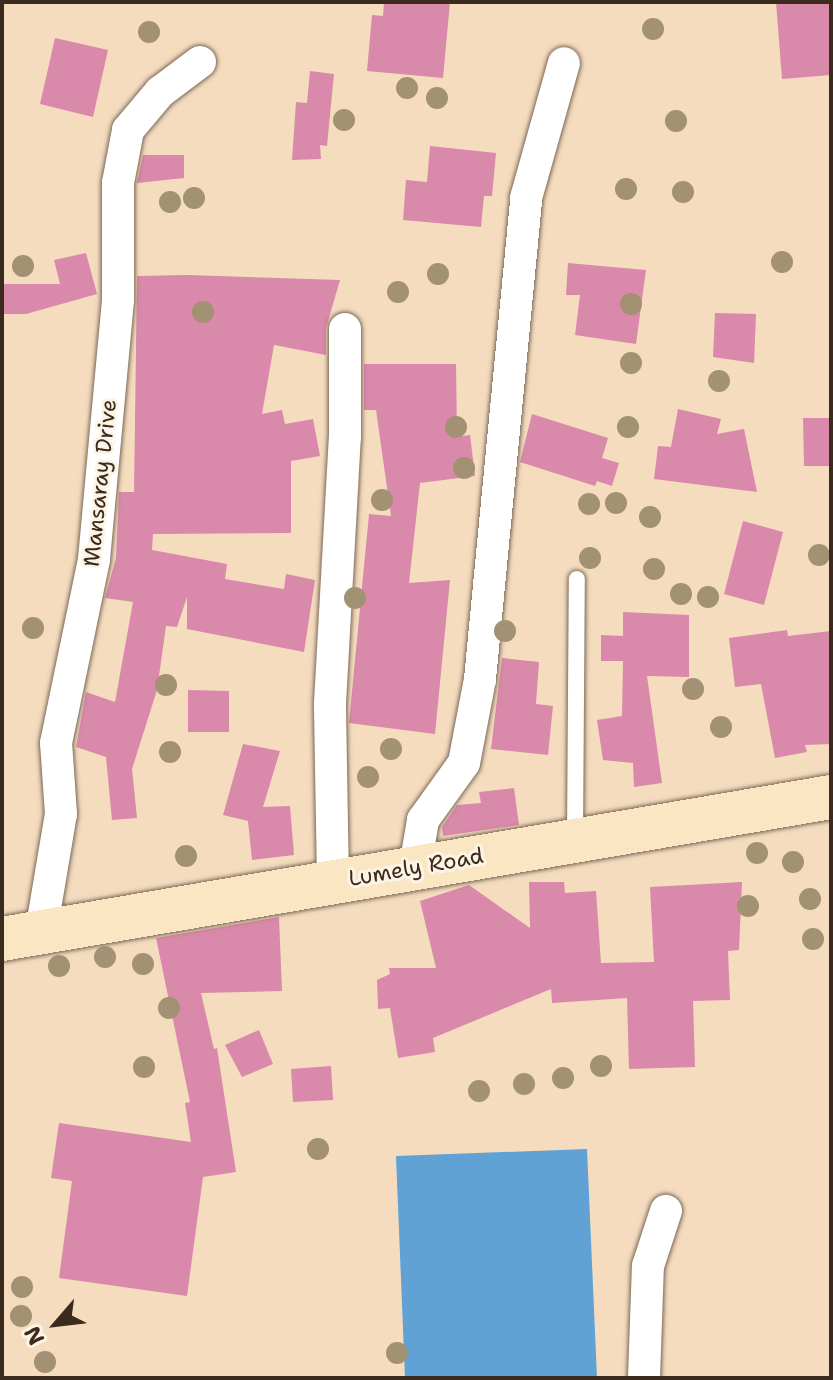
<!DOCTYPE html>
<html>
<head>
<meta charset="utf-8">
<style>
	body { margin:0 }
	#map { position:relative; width:833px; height:1380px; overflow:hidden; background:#f5dcbf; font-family:"Shantell Sans",sans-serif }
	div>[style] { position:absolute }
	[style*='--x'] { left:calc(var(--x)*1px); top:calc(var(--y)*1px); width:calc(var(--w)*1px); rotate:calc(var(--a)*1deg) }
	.water>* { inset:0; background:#5fa2d3 }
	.building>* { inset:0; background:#d989aa }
	.roads { filter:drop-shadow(0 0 2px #7c6856) drop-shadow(0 0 2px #7c6856) }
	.lane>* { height:16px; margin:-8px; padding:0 8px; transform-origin:8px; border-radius:8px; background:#fff }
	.street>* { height:32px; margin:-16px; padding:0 16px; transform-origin:16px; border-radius:16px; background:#fff }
	.secondary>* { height:44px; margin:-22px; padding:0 22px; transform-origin:22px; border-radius:22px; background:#fbe6c4 }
	.trees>* { width:22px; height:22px; margin:-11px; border-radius:50%; background:#a29173 }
	span { translate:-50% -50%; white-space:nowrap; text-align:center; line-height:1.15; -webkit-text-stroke:6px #fcf5e5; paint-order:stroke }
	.street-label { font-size:22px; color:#3b2a1e }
	.frame { position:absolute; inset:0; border:4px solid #3b2a1e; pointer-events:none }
	.north { position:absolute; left:16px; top:1284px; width:80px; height:80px; -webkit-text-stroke:6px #fcf5e5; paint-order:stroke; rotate:242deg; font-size:22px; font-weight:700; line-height:32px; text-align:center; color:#3b2a1e }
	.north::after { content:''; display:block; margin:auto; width:28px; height:36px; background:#3b2a1e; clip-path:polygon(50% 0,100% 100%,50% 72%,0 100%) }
</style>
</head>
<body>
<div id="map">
	<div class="water">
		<div style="clip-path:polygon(587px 1149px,597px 1378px,405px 1378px,396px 1156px)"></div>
	</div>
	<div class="building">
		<div style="clip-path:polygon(384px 2px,450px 2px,443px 78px,367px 71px,372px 15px,383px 16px)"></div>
		<div style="clip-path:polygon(776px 2px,831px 2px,831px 75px,782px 79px)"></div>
		<div style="clip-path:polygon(55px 38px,108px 50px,93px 117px,40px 104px)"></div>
		<div style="clip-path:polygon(310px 71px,334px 74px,327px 146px,320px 145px,321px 159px,292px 160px,296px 102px,307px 103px)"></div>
		<div style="clip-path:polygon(430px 146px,496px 153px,492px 196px,484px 196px,481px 227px,403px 220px,406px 180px,427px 182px)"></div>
		<div style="clip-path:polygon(143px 155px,184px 155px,184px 178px,137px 183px)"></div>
		<div style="clip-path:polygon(86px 253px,97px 294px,26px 314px,2px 314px,2px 284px,60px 284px,54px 260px)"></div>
		<div style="clip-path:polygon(568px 263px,646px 270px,636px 344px,575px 335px,580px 295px,566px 295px)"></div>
		<div style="clip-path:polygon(187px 275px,340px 280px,326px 328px,326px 355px,274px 345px,262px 414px,282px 410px,285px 424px,313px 419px,320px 456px,291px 461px,291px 533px,153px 534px,152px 550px,227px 564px,225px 579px,284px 589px,286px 574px,315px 580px,304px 652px,187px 629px,187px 597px,177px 627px,166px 626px,157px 690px,132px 769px,137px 818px,112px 820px,106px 757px,76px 747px,86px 692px,115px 702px,133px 602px,105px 598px,116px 558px,119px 492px,134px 492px,137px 276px)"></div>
		<div style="clip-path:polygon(715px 313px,756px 314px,754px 363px,713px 357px)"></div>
		<div style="clip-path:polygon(364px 364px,456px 364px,457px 437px,470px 435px,475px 476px,420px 483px,409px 583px,450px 580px,435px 734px,349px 723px,369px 514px,391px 516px,376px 410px,364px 410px)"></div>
		<div style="clip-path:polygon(678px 409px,721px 419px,717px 434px,744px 429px,757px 492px,654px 479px,658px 446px,671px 447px)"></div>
		<div style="clip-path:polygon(532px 414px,608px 438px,602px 458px,619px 463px,612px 486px,597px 481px,595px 486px,520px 462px)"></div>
		<div style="clip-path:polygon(803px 418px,831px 418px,831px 466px,804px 466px)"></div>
		<div style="clip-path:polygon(743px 521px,783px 532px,764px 605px,724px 594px)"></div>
		<div style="clip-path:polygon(623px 612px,689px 615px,689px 677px,647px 676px,662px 783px,634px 787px,633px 763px,603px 760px,597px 720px,622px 716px,623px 661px,601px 661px,601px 635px,623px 636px)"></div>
		<div style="clip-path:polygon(787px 630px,788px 636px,831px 631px,831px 744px,805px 745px,807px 752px,775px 758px,761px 684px,735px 687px,729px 638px)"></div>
		<div style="clip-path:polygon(502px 658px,539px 662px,536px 704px,553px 706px,548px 755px,491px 749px)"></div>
		<div style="clip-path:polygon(188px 690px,229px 691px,229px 732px,188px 732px)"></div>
		<div style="clip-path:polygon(243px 744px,280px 751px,263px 807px,290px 806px,294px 855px,252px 860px,248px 821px,223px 815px)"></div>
		<div style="clip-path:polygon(514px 788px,519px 825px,443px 836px,442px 827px,457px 805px,481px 803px,479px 792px)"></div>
		<div style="clip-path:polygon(529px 882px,564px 882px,565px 893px,596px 891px,601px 963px,654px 962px,650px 887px,742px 882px,739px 950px,728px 951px,730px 1000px,693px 1001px,695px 1067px,629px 1069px,627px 998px,552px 1003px,551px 989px,433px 1038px,435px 1052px,398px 1058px,390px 1008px,378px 1009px,377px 980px,390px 974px,389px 968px,436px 968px,420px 901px,469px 885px,530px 928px)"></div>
		<div style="clip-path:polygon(279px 917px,282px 991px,201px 993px,214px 1049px,217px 1048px,236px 1172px,203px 1177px,187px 1296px,59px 1278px,72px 1181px,51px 1178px,59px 1123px,191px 1142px,185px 1103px,190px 1102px,156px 938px)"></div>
		<div style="clip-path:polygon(259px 1030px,273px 1064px,242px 1077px,225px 1045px)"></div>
		<div style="clip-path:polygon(331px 1066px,333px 1100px,293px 1102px,291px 1069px)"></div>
	</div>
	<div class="roads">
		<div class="lane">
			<div style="--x:575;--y:839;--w:260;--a:-89.6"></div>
		</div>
		<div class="street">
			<div style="--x:415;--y:867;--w:48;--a:-80.3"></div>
			<div style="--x:423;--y:820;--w:70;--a:-54.3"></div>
			<div style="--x:464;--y:763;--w:86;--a:-79.2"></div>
			<div style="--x:480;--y:679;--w:483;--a:-84.5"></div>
			<div style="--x:526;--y:198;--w:140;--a:-74.3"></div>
			<div style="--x:333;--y:881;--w:178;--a:-91"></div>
			<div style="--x:330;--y:703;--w:266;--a:-86.8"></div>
			<div style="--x:345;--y:437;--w:108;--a:-90"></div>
			<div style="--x:41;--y:932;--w:120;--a:-80.4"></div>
			<div style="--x:61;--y:814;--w:71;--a:-94"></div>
			<div style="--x:56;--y:743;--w:188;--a:-78.3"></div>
			<div style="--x:94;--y:559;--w:260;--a:-84.7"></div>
			<div style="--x:118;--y:300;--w:117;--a:-90"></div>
			<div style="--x:118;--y:183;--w:54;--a:-79.3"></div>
			<div style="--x:128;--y:130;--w:50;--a:-49.9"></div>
			<div style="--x:160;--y:92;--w:50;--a:-36.9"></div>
			<div style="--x:644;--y:1378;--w:112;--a:-88"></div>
			<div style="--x:648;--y:1266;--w:58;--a:-71.9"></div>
		</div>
		<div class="secondary">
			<div style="--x:2;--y:939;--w:841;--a:-9.72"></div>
		</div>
	</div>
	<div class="trees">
		<div style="left:653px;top:29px"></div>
		<div style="left:149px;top:32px"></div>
		<div style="left:407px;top:88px"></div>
		<div style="left:437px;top:98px"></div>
		<div style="left:344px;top:120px"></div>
		<div style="left:676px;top:121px"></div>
		<div style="left:626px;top:189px"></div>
		<div style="left:683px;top:192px"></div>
		<div style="left:194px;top:198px"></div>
		<div style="left:170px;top:202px"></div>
		<div style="left:782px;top:262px"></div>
		<div style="left:23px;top:266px"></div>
		<div style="left:438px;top:274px"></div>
		<div style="left:398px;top:292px"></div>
		<div style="left:631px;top:304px"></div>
		<div style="left:203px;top:312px"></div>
		<div style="left:631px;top:363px"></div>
		<div style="left:719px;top:381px"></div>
		<div style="left:456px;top:427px"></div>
		<div style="left:628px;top:427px"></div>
		<div style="left:464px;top:468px"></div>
		<div style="left:382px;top:500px"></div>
		<div style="left:616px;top:503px"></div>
		<div style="left:589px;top:504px"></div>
		<div style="left:650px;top:517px"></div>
		<div style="left:819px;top:555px"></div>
		<div style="left:590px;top:558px"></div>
		<div style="left:654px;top:569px"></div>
		<div style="left:681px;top:594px"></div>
		<div style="left:708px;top:597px"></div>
		<div style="left:355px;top:598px"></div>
		<div style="left:33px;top:628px"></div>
		<div style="left:505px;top:631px"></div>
		<div style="left:166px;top:685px"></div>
		<div style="left:693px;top:689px"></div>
		<div style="left:721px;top:727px"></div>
		<div style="left:391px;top:749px"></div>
		<div style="left:170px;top:752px"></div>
		<div style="left:368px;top:777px"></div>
		<div style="left:757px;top:853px"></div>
		<div style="left:186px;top:856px"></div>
		<div style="left:793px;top:862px"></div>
		<div style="left:810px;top:899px"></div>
		<div style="left:748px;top:906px"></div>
		<div style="left:813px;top:939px"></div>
		<div style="left:105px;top:957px"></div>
		<div style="left:143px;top:964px"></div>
		<div style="left:59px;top:966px"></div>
		<div style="left:169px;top:1008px"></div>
		<div style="left:601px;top:1066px"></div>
		<div style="left:144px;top:1067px"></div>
		<div style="left:563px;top:1078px"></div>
		<div style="left:524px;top:1084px"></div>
		<div style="left:479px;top:1091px"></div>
		<div style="left:318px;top:1149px"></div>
		<div style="left:22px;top:1287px"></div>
		<div style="left:21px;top:1316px"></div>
		<div style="left:397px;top:1353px"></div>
		<div style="left:45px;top:1362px"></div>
	</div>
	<div class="street-label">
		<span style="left:100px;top:483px;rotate:-84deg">Mansaray Drive</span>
		<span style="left:416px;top:867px;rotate:-10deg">Lumely Road</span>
	</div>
	<div class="frame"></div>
	<div class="north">N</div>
</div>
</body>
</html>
